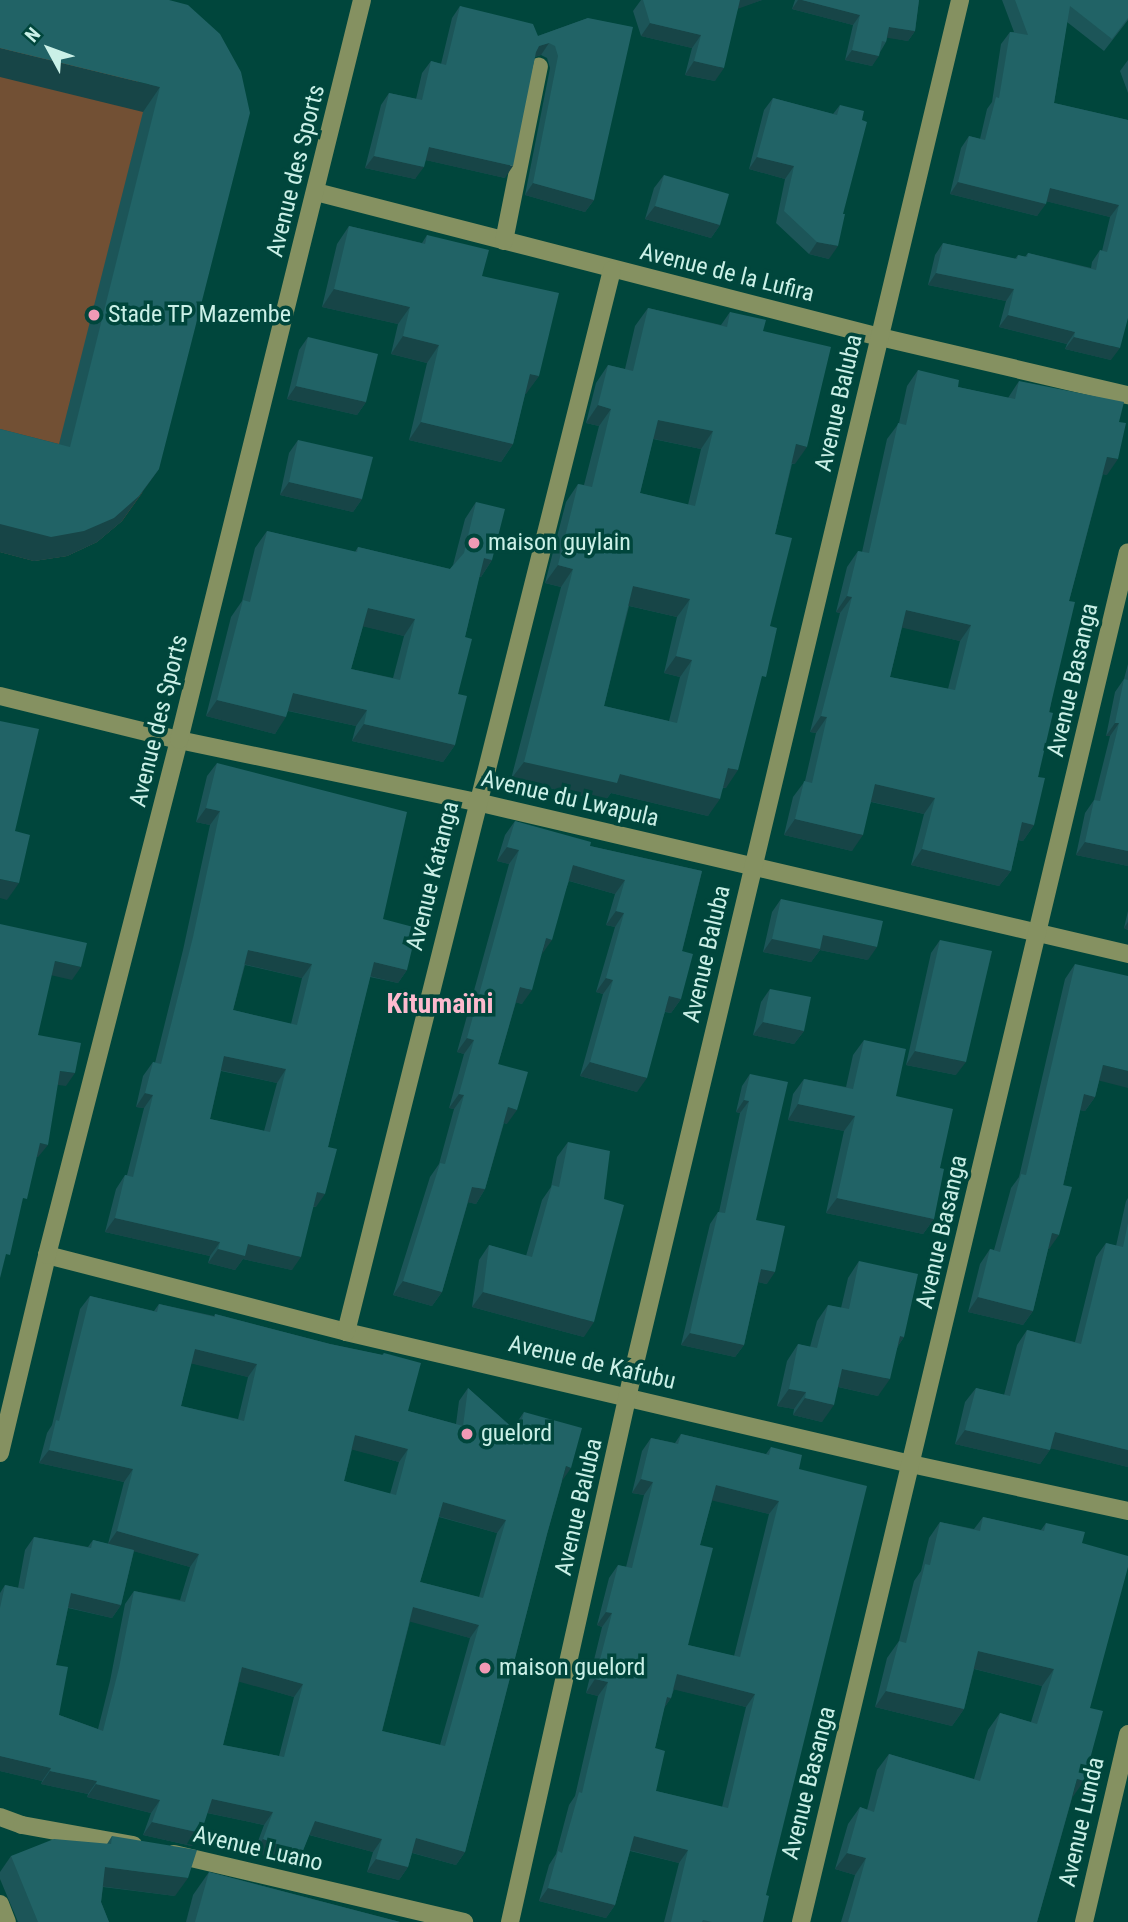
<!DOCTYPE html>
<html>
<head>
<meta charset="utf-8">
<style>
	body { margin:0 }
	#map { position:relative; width:1128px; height:1922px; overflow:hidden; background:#00463c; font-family:"Roboto Condensed",sans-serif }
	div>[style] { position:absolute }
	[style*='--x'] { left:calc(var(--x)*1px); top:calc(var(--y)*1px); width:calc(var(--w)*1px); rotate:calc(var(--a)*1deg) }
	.green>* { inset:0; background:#725034 }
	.minor>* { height:18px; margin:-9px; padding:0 9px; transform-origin:9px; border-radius:9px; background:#859161 }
	.wall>* { inset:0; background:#1c5558 }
	.shaded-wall>* { inset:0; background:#174547 }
	.building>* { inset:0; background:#216366 }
	.dots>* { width:19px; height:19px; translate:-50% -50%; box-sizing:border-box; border:4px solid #00463c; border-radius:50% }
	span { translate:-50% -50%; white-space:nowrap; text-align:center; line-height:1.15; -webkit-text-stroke:7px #00463c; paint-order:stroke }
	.street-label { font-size:24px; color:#caf0e7 }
	.poi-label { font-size:24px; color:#caf0e7 }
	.left { translate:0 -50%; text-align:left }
	.quarter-label { font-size:28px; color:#fdbace; font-weight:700 }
	.north { position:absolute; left:14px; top:14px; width:70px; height:70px; -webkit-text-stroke:5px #00463c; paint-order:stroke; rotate:311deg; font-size:19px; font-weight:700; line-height:28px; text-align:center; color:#caf0e7 }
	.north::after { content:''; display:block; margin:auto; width:24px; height:32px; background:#caf0e7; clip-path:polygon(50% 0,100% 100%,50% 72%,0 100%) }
</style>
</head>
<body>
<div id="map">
	<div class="green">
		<div style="clip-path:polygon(0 0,233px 138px,142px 493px,122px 521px,97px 542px,67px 556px,34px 561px,0 552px)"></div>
	</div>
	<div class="minor">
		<div style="--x:316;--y:192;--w:582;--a:14.42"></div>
		<div style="--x:880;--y:337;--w:255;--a:13.2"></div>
		<div style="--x:504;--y:241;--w:178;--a:-78.7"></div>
		<div style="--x:0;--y:696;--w:184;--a:13.8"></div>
		<div style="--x:179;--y:740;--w:304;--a:11.8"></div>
		<div style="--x:477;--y:802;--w:669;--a:13.14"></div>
		<div style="--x:47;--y:1255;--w:309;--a:14.4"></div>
		<div style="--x:346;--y:1332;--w:580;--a:13.15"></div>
		<div style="--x:911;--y:1464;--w:222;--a:12.2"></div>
		<div style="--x:346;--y:1332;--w:1095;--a:-75.94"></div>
		<div style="--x:0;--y:1453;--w:204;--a:-76.6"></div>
		<div style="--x:47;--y:1255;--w:532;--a:-75.62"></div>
		<div style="--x:179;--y:740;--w:762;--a:-76.11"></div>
		<div style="--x:0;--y:1817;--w:23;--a:20"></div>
		<div style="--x:22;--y:1825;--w:113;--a:10.2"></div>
		<div style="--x:174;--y:1854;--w:298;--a:13.2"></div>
		<div style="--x:0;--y:1904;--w:19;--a:69"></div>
		<div style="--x:510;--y:1922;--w:559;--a:-77.4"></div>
		<div style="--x:632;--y:1376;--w:1415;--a:-76.59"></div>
		<div style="--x:801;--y:1922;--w:1408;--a:-76.58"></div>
		<div style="--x:1084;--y:1922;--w:193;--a:-76.8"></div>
	</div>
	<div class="wall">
		<div style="clip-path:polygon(169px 0,122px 521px,97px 542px,67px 556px,34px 561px,0 552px,0 429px,59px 444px,143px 112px)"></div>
		<div style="clip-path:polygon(641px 0,762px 0,738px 8px,715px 81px,685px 75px,692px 48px,641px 36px,633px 11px)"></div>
		<div style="clip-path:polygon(795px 0,919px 0,915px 31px,908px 41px,887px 37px,886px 42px,872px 66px,845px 60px,853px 25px,792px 9px)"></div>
		<div style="clip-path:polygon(1002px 0,1128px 0,1128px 20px,1104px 51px,1067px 22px,1054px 103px,1128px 120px,1111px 360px,1065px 349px,1067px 344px,999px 327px,1006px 301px,928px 285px,935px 255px,943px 243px,1015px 259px,1018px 255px,1025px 257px,1028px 253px,1091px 268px,1092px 262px,1100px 250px,1102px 251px,1110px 217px,1046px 201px,1037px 216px,950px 194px,961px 148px,969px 136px,980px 139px,987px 109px,992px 102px,1001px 44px,1010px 32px,1014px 32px)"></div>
		<div style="clip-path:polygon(460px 6px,538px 36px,588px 18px,594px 200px,585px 212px,525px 195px,550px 68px,547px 58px,541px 55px,535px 57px,505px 178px,426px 160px,415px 179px,365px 168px,381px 105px,389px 93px,416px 99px,422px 73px,431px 61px,441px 64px,452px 18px)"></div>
		<div style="clip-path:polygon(1128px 60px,1128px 93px,1120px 71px)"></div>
		<div style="clip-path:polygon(773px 98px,833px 114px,840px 105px,829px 259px,809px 254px,776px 223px,785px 179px,749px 169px,764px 110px)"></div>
		<div style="clip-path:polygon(664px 175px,720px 225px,711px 238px,645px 219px,654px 188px)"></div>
		<div style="clip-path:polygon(349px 226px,422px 243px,427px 235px,482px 276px,539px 376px,525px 394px,513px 444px,501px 462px,409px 440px,427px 363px,391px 354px,398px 324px,322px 307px,337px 244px)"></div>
		<div style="clip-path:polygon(evenodd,648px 308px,721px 325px,730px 312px,763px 331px,795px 464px,792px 464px,775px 534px,770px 626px,759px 686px,726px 788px,723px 788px,708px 816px,611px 793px,605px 801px,511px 779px,561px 587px,545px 583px,566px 502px,578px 484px,584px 485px,599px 426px,586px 423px,596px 383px,608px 365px,625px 369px,635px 326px,648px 308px,653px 439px,701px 449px,688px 505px,640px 493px,653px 439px,648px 308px,629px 606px,677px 617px,664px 673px,680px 677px,669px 721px,604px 706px,629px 606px)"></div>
		<div style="clip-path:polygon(308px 337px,366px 402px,357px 415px,287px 399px,299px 350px)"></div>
		<div style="clip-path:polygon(evenodd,918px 370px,958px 387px,1008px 398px,1019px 381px,1107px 475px,1103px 474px,1069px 601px,1038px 777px,1034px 825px,1023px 841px,1018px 840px,1011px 871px,999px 886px,911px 865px,924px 814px,871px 802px,852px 851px,784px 835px,793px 797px,805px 781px,816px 733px,810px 732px,840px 613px,836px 612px,847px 567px,858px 551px,862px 552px,887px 439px,899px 423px,907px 386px,918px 370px,902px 627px,960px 641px,948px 689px,890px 677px,902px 627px)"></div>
		<div style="clip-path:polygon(298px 440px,362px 499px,353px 512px,280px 495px,289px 453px)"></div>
		<div style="clip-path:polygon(evenodd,476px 502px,492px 560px,481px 577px,479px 577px,465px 637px,458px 694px,455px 745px,443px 762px,352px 741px,356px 726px,288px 711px,275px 734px,206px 716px,231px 617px,242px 601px,255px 548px,267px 531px,355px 552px,358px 547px,450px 569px,453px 565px,465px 519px,476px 502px,363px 626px,404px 636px,393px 678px,351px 669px,363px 626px)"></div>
		<div style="clip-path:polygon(1128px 664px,1128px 866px,1076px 855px,1085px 813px,1094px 800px,1110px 736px,1106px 736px,1115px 692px,1124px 679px)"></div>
		<div style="clip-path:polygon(evenodd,217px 763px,383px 919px,407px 970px,398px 983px,370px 977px,328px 1147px,316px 1207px,313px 1207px,292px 1270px,243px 1259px,235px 1270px,208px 1263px,210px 1256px,105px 1232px,116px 1189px,125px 1175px,127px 1175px,144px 1108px,136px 1107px,143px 1076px,153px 1062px,155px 1063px,183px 950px,210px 825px,196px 822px,207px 776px,217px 763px,245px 965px,302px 978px,291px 1024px,233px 1010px,245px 965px,217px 763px,221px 1071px,277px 1083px,264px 1131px,210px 1119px,221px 1071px)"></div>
		<div style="clip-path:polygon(515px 821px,590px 846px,702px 871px,682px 951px,681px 999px,671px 1013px,665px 1012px,637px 1092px,580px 1076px,603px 994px,596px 992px,615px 927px,606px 925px,615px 894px,569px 881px,522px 1004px,516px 1002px,498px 1064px,507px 1124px,504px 1123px,485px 1189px,476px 1204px,468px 1202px,442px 1292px,432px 1306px,393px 1295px,430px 1177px,439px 1164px,454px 1109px,449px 1108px,464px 1054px,457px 1052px,509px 864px,497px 861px,505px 835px)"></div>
		<div style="clip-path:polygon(781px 899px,868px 960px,820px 950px,811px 962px,763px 952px,772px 912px)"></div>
		<div style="clip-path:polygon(1128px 911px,1128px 930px,1124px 928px)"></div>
		<div style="clip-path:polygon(940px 940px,956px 1075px,906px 1065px,931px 953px)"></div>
		<div style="clip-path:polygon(1075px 964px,1099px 1081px,1095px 1097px,1085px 1111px,1080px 1110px,1049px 1249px,1048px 1249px,1033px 1311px,1023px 1325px,968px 1312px,980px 1264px,990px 1249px,994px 1250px,1011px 1188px,1019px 1177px,1065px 979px)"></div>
		<div style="clip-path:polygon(770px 989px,804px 1031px,794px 1044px,753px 1035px,761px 1002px)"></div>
		<div style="clip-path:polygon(864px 1040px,896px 1096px,940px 1168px,934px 1219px,923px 1234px,826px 1213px,844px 1131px,788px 1120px,793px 1094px,804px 1079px,846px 1087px,853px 1055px)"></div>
		<div style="clip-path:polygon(750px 1074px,756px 1220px,767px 1284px,758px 1282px,744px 1345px,735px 1357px,681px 1345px,710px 1224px,718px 1212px,719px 1212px,740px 1113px,736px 1112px,742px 1086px)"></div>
		<div style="clip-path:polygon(568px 1142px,584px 1337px,472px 1307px,479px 1260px,489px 1245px,526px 1256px,542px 1200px,551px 1187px,557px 1157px)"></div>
		<div style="clip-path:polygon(1128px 1198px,1128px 1467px,1051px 1448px,1040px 1464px,955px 1444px,965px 1402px,976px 1388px,1004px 1395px,1017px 1345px,1027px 1330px,1075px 1342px,1096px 1257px,1106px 1243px,1116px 1246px,1126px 1201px)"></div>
		<div style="clip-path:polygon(859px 1261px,904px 1337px,898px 1346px,878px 1396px,838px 1387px,822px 1422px,793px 1415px,794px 1409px,777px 1406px,787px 1361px,798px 1344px,810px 1347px,817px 1321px,828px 1305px,841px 1308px,848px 1278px)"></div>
		<div style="clip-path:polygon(evenodd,90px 1296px,154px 1311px,159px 1304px,214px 1316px,215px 1314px,330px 1344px,382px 1355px,384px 1353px,408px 1411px,456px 1424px,459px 1401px,468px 1388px,514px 1429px,515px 1425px,524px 1412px,562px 1481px,547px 1534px,465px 1852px,456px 1865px,412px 1853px,408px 1867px,399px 1880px,367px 1872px,373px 1852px,309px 1835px,302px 1853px,293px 1866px,254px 1852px,264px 1825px,207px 1813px,192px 1846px,143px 1835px,151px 1813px,87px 1797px,88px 1794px,41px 1784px,42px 1781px,0 1771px,0 1593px,5px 1585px,18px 1588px,25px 1550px,34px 1537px,88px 1547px,93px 1540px,108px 1544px,124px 1482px,39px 1463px,47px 1433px,52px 1425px,80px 1309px,90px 1296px,191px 1363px,248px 1377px,238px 1419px,181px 1406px,191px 1363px,90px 1296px,352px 1449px,399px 1462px,390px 1494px,344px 1481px,352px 1449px,90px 1296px,439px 1517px,497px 1533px,479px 1597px,420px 1582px,439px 1517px,90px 1296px,134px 1551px,190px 1567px,180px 1600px,134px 1591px,125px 1604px,110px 1681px,98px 1729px,59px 1715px,56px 1665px,68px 1608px,112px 1618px,121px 1605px,134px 1551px,90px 1296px,410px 1621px,470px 1638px,440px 1745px,382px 1731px,410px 1621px,90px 1296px,239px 1681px,294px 1697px,279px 1756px,223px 1745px,239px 1681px)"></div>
		<div style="clip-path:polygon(evenodd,681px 1434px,766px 1454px,771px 1447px,799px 1469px,763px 1922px,664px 1922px,679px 1863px,630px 1851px,615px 1905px,606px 1918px,539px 1901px,549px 1865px,556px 1854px,569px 1805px,575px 1796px,598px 1696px,586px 1693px,602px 1627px,597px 1625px,609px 1578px,618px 1565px,626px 1567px,644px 1495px,632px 1493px,642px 1451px,651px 1438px,675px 1443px,681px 1434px,712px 1500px,769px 1514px,734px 1656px,688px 1645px,700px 1545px,712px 1500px,681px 1434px,674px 1689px,746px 1707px,722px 1807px,656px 1791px,655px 1748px,664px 1708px,671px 1698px,674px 1689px)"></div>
		<div style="clip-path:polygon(983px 1517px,1041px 1530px,1046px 1523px,1082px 1543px,1090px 1708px,1072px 1798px,1037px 1922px,841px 1922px,855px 1875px,835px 1869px,848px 1824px,860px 1807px,867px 1810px,877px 1770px,889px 1754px,974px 1779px,988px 1730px,1000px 1713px,1031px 1722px,1042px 1686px,974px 1669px,964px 1709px,952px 1726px,875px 1707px,887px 1658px,899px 1641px,914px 1581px,921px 1571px,929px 1538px,940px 1522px,974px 1529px)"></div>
		<div style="clip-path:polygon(112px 1836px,175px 1896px,103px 1887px,101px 1902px,109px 1922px,18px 1922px,0 1879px,0 1872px,11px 1856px,107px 1844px)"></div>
		<div style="clip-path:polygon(209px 1872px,400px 1922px,186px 1922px,193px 1895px)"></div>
	</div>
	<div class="shaded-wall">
		<div style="clip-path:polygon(739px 0,762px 0,732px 11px)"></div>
		<div style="clip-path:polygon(798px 0,802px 0,860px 15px,853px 25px,792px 9px)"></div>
		<div style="clip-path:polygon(650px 23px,701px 35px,692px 48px,641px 36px)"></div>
		<div style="clip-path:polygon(889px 27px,915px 31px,908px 41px,882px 37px)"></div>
		<div style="clip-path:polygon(549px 43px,541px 55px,531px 58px,539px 46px)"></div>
		<div style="clip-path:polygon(0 48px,160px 87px,143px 112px,0 77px)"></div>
		<div style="clip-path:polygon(852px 50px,879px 56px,872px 66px,845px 60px)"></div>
		<div style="clip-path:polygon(694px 61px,724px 68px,715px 81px,685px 75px)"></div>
		<div style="clip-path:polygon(429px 147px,513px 166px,505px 178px,421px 159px)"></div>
		<div style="clip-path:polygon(374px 156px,424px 167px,415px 179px,365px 168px)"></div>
		<div style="clip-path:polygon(757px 157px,794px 166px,785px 179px,749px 169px)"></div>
		<div style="clip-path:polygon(958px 182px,1046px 204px,1037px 216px,950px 194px)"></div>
		<div style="clip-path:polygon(533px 183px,594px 200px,585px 212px,525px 195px)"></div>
		<div style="clip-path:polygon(1050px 188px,1119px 205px,1110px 217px,1041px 200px)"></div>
		<div style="clip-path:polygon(655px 206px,720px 225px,711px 238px,645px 219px)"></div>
		<div style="clip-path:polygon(817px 242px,838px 246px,829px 259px,809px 254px)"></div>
		<div style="clip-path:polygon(936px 273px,1014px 289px,1006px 301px,928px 285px)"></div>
		<div style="clip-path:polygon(334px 289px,410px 307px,398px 324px,322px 307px)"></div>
		<div style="clip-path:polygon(1008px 315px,1075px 332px,1067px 344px,999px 327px)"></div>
		<div style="clip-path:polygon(403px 336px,439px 345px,427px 363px,391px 354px)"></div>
		<div style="clip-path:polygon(1074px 337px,1120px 348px,1111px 360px,1065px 349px)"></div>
		<div style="clip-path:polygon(530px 374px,539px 376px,526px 394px,518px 392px)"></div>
		<div style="clip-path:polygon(296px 386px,366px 402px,357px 415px,287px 399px)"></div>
		<div style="clip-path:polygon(598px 405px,611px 409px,599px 426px,586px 423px)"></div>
		<div style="clip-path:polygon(658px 420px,713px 431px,701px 449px,645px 437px)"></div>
		<div style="clip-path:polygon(421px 422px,513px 444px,501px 462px,409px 440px)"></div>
		<div style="clip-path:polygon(796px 444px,807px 447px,795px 464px,784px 462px)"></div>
		<div style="clip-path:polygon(1107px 457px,1118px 459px,1107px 475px,1096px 473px)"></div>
		<div style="clip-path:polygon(159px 469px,122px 521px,97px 542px,67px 556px,34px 561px,0 552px,0 524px)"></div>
		<div style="clip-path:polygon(289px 482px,362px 499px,353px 512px,280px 495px)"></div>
		<div style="clip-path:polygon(484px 558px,492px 560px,481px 577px,472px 575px)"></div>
		<div style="clip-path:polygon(558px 565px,573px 569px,561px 587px,545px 583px)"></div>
		<div style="clip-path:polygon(633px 586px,690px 599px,677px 617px,621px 604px)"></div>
		<div style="clip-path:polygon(847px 596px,852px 597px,840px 613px,836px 612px)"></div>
		<div style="clip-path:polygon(368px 608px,415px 619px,404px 636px,357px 625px)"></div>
		<div style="clip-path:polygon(906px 610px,971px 625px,960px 641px,895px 626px)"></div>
		<div style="clip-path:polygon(676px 656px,692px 660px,680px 677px,664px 673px)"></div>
		<div style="clip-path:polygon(293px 693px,367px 710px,356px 726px,281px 709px)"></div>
		<div style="clip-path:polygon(217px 700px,286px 717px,275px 734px,206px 716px)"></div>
		<div style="clip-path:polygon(821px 716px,827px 717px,816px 733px,810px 732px)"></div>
		<div style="clip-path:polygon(1115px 723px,1119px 723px,1110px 736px,1106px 736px)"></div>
		<div style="clip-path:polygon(364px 724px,455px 745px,443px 762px,352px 741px)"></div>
		<div style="clip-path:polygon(524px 762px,620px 774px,720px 799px,708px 816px,611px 793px,605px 801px,511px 779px)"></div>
		<div style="clip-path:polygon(728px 768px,738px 770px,726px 788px,715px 786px)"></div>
		<div style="clip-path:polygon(875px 784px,935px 798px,924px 814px,864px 800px)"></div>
		<div style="clip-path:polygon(206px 808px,220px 811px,210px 825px,196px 822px)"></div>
		<div style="clip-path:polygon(795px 819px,863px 835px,852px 851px,784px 835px)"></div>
		<div style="clip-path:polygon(1022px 822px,1034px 825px,1023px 841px,1011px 838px)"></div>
		<div style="clip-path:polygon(1085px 842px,1128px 851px,1128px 866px,1076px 855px)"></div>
		<div style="clip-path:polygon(507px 847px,519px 850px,509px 864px,497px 861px)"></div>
		<div style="clip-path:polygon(922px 849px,1011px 871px,999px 886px,911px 865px)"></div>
		<div style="clip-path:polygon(573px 865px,625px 880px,615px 894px,563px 879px)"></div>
		<div style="clip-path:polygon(0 879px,19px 883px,7px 900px,0 898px)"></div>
		<div style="clip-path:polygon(616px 911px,624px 913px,615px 927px,606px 925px)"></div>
		<div style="clip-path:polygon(1128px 922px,1128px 930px,1124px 928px)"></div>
		<div style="clip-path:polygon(823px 935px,877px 947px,868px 960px,820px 950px,811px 962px,763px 952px,772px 939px)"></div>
		<div style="clip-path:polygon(546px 938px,552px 940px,542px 954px)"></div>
		<div style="clip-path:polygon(248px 950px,312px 964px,302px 978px,239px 963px)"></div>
		<div style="clip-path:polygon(55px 961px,81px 967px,72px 980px,46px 974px)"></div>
		<div style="clip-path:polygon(374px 962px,407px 970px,398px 983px,365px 975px)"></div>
		<div style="clip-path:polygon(606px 978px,613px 980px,603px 994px,596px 992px)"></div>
		<div style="clip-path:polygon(520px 987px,532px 990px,522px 1004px,510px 1001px)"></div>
		<div style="clip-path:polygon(669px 996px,681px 999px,671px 1013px,659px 1010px)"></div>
		<div style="clip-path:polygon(763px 1022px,804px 1031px,794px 1044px,753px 1035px)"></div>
		<div style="clip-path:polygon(467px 1038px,474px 1040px,464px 1054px,457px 1052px)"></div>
		<div style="clip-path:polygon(915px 1051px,966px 1062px,956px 1075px,906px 1065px)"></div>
		<div style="clip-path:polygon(224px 1056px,286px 1069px,277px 1083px,215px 1069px)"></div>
		<div style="clip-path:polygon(590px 1062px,647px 1078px,637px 1092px,580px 1076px)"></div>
		<div style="clip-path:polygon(1103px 1065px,1128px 1071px,1128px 1088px,1093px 1079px)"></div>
		<div style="clip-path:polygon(60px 1071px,75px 1073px,66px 1086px,51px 1084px)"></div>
		<div style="clip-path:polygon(145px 1093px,153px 1095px,144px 1108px,136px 1107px)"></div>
		<div style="clip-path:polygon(459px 1094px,464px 1095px,454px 1109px,449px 1108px)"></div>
		<div style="clip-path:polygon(1084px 1094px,1095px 1097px,1085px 1111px,1074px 1109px)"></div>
		<div style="clip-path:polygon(744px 1100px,749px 1101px,740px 1113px,736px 1112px)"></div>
		<div style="clip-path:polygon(798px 1104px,855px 1116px,844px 1131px,788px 1120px)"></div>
		<div style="clip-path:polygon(508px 1107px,517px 1110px,507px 1124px,498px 1121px)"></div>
		<div style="clip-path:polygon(40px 1143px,48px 1145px,38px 1157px,31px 1156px)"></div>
		<div style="clip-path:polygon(472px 1187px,485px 1189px,476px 1204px,462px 1201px)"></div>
		<div style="clip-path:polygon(317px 1192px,325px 1194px,316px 1207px,307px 1205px)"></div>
		<div style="clip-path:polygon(837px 1198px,934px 1219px,923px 1234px,826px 1213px)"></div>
		<div style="clip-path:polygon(115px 1218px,220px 1242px,210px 1256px,105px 1232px)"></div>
		<div style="clip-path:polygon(1052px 1233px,1059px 1235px,1049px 1249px,1042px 1247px)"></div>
		<div style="clip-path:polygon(248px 1244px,301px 1257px,292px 1270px,243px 1259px,235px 1270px,208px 1263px,218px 1249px)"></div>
		<div style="clip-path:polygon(761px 1269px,775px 1272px,767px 1284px,752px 1281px)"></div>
		<div style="clip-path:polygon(403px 1281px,442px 1292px,432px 1306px,393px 1295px)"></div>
		<div style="clip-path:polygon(483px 1292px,594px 1322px,584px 1337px,472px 1307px)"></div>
		<div style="clip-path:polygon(978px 1297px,1033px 1311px,1023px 1325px,968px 1312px)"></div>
		<div style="clip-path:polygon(690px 1333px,744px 1345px,735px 1357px,681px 1345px)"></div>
		<div style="clip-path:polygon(900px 1336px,904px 1337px,893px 1353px)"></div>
		<div style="clip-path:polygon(195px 1349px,257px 1364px,248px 1377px,185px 1362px)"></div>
		<div style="clip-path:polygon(842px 1369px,890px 1379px,878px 1396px,830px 1385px)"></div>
		<div style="clip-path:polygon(789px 1389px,806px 1392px,794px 1409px,777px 1406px)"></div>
		<div style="clip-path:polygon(805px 1398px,834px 1405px,822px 1422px,793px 1415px)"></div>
		<div style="clip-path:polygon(965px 1430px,1050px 1450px,1040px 1464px,955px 1444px)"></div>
		<div style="clip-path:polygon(1055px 1432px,1128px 1450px,1128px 1467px,1045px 1447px)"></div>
		<div style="clip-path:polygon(355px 1435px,408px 1449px,399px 1462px,346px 1448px)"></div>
		<div style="clip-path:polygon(49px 1450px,133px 1469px,124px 1482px,39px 1463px)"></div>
		<div style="clip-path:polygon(566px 1466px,571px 1468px,562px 1481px)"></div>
		<div style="clip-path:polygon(641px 1479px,653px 1482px,644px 1495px,632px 1493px)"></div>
		<div style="clip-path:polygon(716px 1485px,779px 1501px,769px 1514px,706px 1499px)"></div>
		<div style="clip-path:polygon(443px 1502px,506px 1520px,497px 1533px,434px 1515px)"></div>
		<div style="clip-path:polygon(117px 1531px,199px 1554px,190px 1567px,108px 1544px)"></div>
		<div style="clip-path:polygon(71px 1593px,121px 1605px,112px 1618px,62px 1606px)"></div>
		<div style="clip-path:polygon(413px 1607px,479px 1625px,470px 1638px,404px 1620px)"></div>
		<div style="clip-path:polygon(606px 1612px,612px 1613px,602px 1627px,597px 1625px)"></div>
		<div style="clip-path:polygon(978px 1651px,1054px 1669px,1042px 1686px,967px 1667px)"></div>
		<div style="clip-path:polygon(242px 1667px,303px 1684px,294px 1697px,233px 1680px)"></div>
		<div style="clip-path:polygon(677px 1674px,755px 1694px,746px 1707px,668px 1688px)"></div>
		<div style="clip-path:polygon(595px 1679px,608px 1682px,598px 1696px,586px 1693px)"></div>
		<div style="clip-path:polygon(886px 1691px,964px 1709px,952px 1726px,875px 1707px)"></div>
		<div style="clip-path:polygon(667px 1697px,671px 1698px,662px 1711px)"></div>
		<div style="clip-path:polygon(0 1756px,51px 1768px,42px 1781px,0 1771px)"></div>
		<div style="clip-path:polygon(50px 1771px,97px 1781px,88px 1794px,41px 1784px)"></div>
		<div style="clip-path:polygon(1077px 1779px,1084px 1781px,1072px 1798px)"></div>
		<div style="clip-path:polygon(96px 1784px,160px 1800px,151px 1813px,87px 1797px)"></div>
		<div style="clip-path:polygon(212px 1799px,273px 1812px,264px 1825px,203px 1812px)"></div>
		<div style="clip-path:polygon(315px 1821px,382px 1839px,373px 1852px,306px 1834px)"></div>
		<div style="clip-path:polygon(152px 1822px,201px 1833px,192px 1846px,143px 1835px)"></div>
		<div style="clip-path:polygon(634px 1836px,688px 1850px,679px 1863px,625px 1849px)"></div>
		<div style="clip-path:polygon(416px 1838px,465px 1852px,456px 1865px,406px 1851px)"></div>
		<div style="clip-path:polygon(263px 1839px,302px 1853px,293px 1866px,254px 1852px)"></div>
		<div style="clip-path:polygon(847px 1853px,866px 1858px,855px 1875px,835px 1869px)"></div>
		<div style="clip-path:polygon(376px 1859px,408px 1867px,399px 1880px,367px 1872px)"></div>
		<div style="clip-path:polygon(105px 1867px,188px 1878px,175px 1896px,92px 1885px)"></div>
		<div style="clip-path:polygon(548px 1888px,615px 1905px,606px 1918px,539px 1901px)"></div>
	</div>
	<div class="building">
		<div style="clip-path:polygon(0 0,169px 0,188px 5px,220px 34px,241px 72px,250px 113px,159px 469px,139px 496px,114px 518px,84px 531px,51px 537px,0 524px,0 429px,70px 447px,160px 87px,0 48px)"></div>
		<div style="clip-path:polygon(643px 0,740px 0,724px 68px,694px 61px,701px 35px,650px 23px)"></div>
		<div style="clip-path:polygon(802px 0,919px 0,915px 31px,889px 27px,886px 42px,882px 41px,879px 56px,852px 50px,860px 15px)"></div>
		<div style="clip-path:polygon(1015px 0,1128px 0,1128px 18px,1112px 39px,1070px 6px,1054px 103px,1128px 120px,1128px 318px,1120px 348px,1074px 337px,1075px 332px,1008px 315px,1014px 289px,936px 273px,943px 243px,1017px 259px,1018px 255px,1027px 257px,1028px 253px,1096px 270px,1100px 250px,1107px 252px,1119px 205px,1050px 188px,1046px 204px,958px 182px,969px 136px,985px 140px,996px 97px,999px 98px,1010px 32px,1028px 35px)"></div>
		<div style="clip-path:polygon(460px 6px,533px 24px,538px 36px,588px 18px,633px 27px,594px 200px,533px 183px,558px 56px,555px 46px,549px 43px,539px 46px,536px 52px,513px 166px,429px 147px,424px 167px,374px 156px,389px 93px,422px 100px,431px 61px,446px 65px)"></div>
		<div style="clip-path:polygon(773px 98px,837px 115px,840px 105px,864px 111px,862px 120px,867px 122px,843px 214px,845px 214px,838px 246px,817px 242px,784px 211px,794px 166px,757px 157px)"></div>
		<div style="clip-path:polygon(664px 175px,729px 194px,720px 225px,655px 206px)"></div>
		<div style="clip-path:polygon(349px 226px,425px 244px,427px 235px,489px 250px,482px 276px,559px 293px,539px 376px,530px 374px,513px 444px,421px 422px,439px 345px,403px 336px,410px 307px,334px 289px)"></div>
		<div style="clip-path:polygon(evenodd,648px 308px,727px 327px,730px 312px,766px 320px,763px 331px,831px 347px,807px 447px,796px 444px,775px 534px,792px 538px,770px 626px,777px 628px,766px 677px,762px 676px,738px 770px,728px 768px,720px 799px,620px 774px,617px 783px,524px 762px,573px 569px,558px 565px,578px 484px,592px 487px,611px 409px,598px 405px,608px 365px,633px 371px,648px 308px,658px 420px,713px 431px,695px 506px,640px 493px,658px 420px,648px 308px,633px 586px,690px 599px,676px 656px,692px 660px,677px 723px,604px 706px,633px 586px)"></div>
		<div style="clip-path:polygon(308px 337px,378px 354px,366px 402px,296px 386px)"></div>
		<div style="clip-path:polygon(evenodd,918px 370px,959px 380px,958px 387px,1015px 399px,1019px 381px,1124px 402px,1119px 422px,1126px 423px,1118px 459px,1107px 457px,1069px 601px,1075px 602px,1049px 712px,1053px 713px,1038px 777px,1045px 778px,1034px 825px,1022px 822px,1011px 871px,922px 849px,935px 798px,875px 784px,863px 835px,795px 819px,804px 781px,812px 783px,827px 717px,821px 716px,852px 597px,847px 596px,858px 551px,869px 553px,898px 423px,906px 425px,918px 370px,906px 610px,971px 625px,955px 690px,890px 677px,906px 610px)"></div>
		<div style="clip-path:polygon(298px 440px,373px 457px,362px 499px,289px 482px)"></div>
		<div style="clip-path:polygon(evenodd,476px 502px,505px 509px,492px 560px,484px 558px,465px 637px,472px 639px,458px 694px,467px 696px,455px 745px,364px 724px,367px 710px,293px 693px,286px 717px,217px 700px,243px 600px,250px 602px,267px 531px,357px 552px,358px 547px,450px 569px,464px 553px,476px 502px,368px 608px,415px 619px,400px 680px,351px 669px,368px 608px)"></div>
		<div style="clip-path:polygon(1124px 679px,1128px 680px,1128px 851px,1085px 842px,1094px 800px,1100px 801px,1119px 723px,1115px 723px)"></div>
		<div style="clip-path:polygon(0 721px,39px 729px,15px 831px,30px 835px,19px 883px,0 879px)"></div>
		<div style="clip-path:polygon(evenodd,217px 763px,407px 812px,383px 919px,417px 928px,407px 970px,374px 962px,328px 1147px,337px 1149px,325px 1194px,317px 1192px,301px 1257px,248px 1244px,245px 1256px,218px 1249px,220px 1242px,115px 1218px,125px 1175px,133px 1177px,153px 1095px,145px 1093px,153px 1062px,161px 1064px,193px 937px,220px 811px,206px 808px,217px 763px,248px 950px,312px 964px,297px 1025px,233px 1010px,248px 950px,217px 763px,224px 1056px,286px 1069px,270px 1132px,210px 1119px,224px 1056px)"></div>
		<div style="clip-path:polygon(515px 821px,591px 842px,590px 846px,702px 871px,682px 951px,693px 954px,681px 999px,669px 996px,647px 1078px,590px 1062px,613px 980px,606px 978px,624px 913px,616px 911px,625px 880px,573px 865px,552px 940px,546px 938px,532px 990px,520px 987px,498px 1064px,528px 1072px,517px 1110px,508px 1107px,485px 1189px,472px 1187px,442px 1292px,403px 1281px,440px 1163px,445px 1164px,464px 1095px,459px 1094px,474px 1040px,467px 1038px,519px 850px,507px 847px)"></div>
		<div style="clip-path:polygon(781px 899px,883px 921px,877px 947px,823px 935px,820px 949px,772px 939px)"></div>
		<div style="clip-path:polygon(0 924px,87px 943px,81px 967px,55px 961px,38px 1035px,81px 1043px,75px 1073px,60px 1071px,48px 1145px,40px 1143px,27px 1199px,23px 1198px,10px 1255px,6px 1254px,0 1278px)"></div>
		<div style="clip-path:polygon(940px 940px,992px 951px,966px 1062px,915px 1051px)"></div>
		<div style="clip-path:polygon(1075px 964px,1128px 976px,1128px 1071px,1103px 1065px,1095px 1097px,1084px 1094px,1063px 1185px,1072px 1187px,1059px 1235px,1052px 1233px,1033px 1311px,978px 1297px,990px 1249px,1000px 1252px,1021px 1174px,1026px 1175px)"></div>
		<div style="clip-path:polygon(770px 989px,811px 997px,804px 1031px,763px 1022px)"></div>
		<div style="clip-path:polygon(864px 1040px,906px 1049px,896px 1096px,953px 1109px,940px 1168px,944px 1169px,934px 1219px,837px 1198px,855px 1116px,798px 1104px,804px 1079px,853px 1089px)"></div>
		<div style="clip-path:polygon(750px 1074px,788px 1082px,756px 1220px,785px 1226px,775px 1272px,761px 1269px,744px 1345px,690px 1333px,718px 1212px,725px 1213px,749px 1101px,744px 1100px)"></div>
		<div style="clip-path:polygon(568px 1142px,610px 1151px,604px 1199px,624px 1205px,594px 1322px,483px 1292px,489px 1245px,532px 1257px,552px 1185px,559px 1187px)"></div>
		<div style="clip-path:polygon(1128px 1223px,1128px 1450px,1055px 1432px,1050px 1450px,965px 1430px,976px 1388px,1010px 1396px,1027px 1330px,1081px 1344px,1106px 1243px,1123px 1247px)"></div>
		<div style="clip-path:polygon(859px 1261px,918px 1274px,904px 1337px,900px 1336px,890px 1379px,842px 1369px,834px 1405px,805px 1398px,806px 1392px,789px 1389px,798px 1344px,817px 1348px,828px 1305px,849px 1309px)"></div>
		<div style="clip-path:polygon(evenodd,90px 1296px,157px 1312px,159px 1304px,215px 1317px,215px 1314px,330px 1344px,383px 1355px,384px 1353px,421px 1363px,408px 1411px,463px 1426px,468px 1388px,518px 1433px,524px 1412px,582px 1428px,571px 1468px,566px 1466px,547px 1534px,465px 1852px,416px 1838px,408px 1867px,376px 1859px,382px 1839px,315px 1821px,302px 1853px,263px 1839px,273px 1812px,212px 1799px,201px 1833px,152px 1822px,160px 1800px,96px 1784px,97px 1781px,50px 1771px,51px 1768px,0 1756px,0 1608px,5px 1585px,24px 1589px,34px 1537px,91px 1548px,93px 1540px,134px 1550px,121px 1605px,71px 1593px,56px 1665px,68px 1667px,59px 1715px,103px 1731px,119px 1668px,134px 1591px,185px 1602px,199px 1554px,117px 1531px,133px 1469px,49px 1450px,56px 1420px,59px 1421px,90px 1296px,195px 1349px,257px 1364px,244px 1421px,181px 1406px,195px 1349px,90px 1296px,355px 1435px,408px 1449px,396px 1495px,344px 1481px,355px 1435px,90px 1296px,443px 1502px,506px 1520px,483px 1598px,420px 1582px,443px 1502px,90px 1296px,413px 1607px,479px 1625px,445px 1746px,382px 1731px,413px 1607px,90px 1296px,242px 1667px,303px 1684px,284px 1757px,223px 1745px,242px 1667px)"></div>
		<div style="clip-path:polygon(evenodd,681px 1434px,769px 1455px,771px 1447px,802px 1455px,799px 1469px,867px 1486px,766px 1895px,769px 1896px,763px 1922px,712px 1922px,703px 1920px,702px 1922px,671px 1922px,688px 1850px,634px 1836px,615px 1905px,548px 1888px,558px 1851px,562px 1853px,579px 1792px,582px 1793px,608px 1682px,595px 1679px,612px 1613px,606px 1612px,618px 1565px,632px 1568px,653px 1482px,641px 1479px,651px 1438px,678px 1444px,681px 1434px,716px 1485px,779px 1501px,740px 1657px,688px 1645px,713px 1548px,700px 1545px,716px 1485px,681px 1434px,677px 1674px,755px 1694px,728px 1808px,656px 1791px,665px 1751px,655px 1748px,667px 1697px,671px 1698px,677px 1674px)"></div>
		<div style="clip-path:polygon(983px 1517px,1044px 1531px,1046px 1523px,1085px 1532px,1082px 1543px,1128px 1556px,1128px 1567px,1090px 1708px,1103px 1711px,1084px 1781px,1077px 1779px,1037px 1922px,848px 1922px,866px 1858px,847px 1853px,860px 1807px,874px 1812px,889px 1754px,980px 1781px,1000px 1713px,1037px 1724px,1054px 1669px,978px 1651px,964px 1709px,886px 1691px,899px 1641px,906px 1643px,925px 1564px,930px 1565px,940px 1522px,980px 1531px)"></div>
		<div style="clip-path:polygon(112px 1836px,197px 1850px,188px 1878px,105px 1867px,101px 1902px,109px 1922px,38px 1922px,11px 1856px,54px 1839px,111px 1844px)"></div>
		<div style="clip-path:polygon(209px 1872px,400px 1922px,195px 1922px)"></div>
	</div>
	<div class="dots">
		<div style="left:94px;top:315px;background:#f09ab5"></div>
		<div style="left:474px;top:543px;background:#f09ab5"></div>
		<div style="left:467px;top:1434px;background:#f09ab5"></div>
		<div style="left:485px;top:1668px;background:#f09ab5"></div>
	</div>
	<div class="street-label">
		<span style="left:296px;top:171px;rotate:-76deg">Avenue des Sports</span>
		<span style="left:727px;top:273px;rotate:14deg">Avenue de la Lufira</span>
		<span style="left:839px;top:403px;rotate:-77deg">Avenue Baluba</span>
		<span style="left:1073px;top:680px;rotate:-77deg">Avenue Basanga</span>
		<span style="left:159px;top:721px;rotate:-76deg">Avenue des Sports</span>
		<span style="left:570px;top:799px;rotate:13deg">Avenue du Lwapula</span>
		<span style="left:433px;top:876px;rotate:-76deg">Avenue Katanga</span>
		<span style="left:707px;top:954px;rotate:-77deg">Avenue Baluba</span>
		<span style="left:942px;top:1232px;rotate:-77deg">Avenue Basanga</span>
		<span style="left:592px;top:1363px;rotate:13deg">Avenue de Kafubu</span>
		<span style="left:579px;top:1507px;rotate:-77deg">Avenue Baluba</span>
		<span style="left:809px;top:1783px;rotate:-76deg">Avenue Basanga</span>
		<span style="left:1082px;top:1822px;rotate:-77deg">Avenue Lunda</span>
		<span style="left:258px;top:1849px;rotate:13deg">Avenue Luano</span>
	</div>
	<div class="poi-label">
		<span class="left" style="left:108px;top:315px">Stade TP Mazembe</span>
		<span class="left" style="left:488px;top:543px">maison guylain</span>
		<span class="left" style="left:481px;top:1434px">guelord</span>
		<span class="left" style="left:499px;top:1668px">maison guelord</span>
	</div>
	<div class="quarter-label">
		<span style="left:440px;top:1004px">Kitumaïni</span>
	</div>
	<div class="north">N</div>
</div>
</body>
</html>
